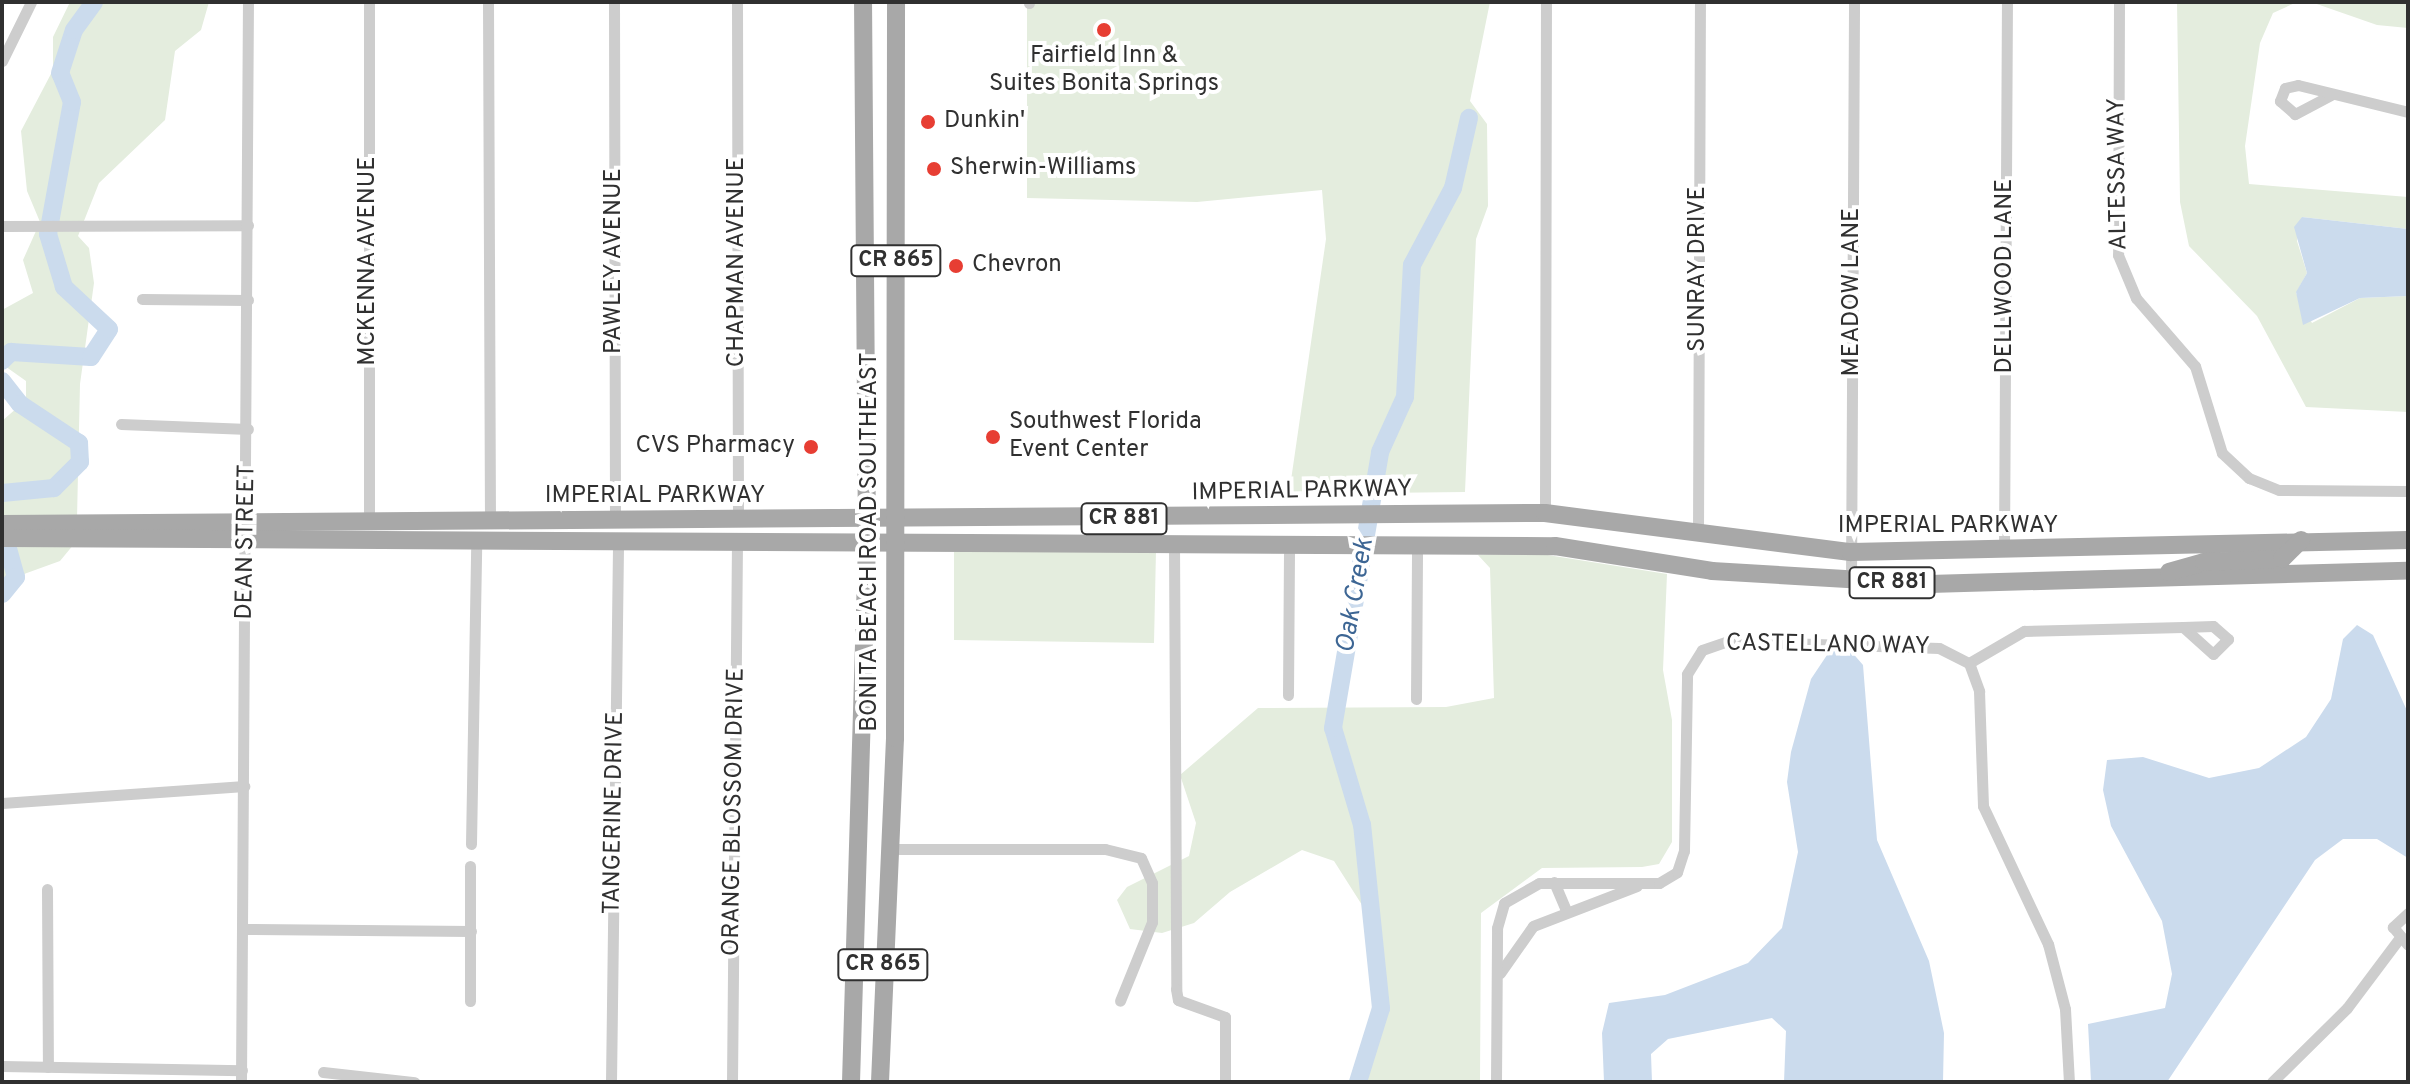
<!DOCTYPE html>
<html>
<head>
<meta charset="utf-8">
<style>
	body { margin:0 }
	#map { position:relative; width:2410px; height:1084px; overflow:hidden; background:#fff; font-family:Overpass,sans-serif }
	div>[style] { position:absolute }
	[style*='--x'] { left:calc(var(--x)*1px); top:calc(var(--y)*1px); width:calc(var(--w)*1px); rotate:calc(var(--a)*1deg) }
	.green>* { inset:0; background:#e4edde }
	.water>* { inset:0; background:#cbdbed }
	.river>* { height:18px; margin:-9px; padding:0 9px; transform-origin:9px; border-radius:9px; background:#cbdbed }
	.street>* { height:11px; margin:-5.5px; padding:0 5.5px; transform-origin:5.5px; border-radius:5.5px; background:#cdcdcd }
	.primary>* { height:18px; margin:-9px; padding:0 9px; transform-origin:9px; border-radius:9px; background:#a8a8a8 }
	.dots>* { width:22px; height:22px; translate:-50% -50%; box-sizing:border-box; border:4px solid #fff; border-radius:50% }
	span { translate:-50% -50%; white-space:nowrap; text-align:center; line-height:1.15; -webkit-text-stroke:8px #fff; paint-order:stroke }
	.shield-label span { padding:2px 6px; background:#fff; border:2px solid; border-radius:6px; -webkit-text-stroke-width:0 }
	.shield-label { font-size:22px; color:#303030; font-weight:700 }
	.poi-label { font-size:24px; color:#303030 }
	.left { translate:0 -50%; text-align:left }
	.right { translate:-100% -50%; text-align:right }
	.street-label { font-size:24px; color:#303030 }
	.water-label { font-size:26px; color:#3d6694; font-style:italic }
	.frame { position:absolute; inset:0; border:4px solid #303030; pointer-events:none }
</style>
</head>
<body>
<div id="map">
	<div class="green">
		<div style="clip-path:polygon(70px 2px,209px 2px,201px 30px,175px 51px,165px 120px,99px 183px,78px 236px,89px 248px,94px 283px,80px 384px,77px 519px,2px 519px,2px 421px,26px 400px,26px 381px,2px 364px,2px 310px,33px 293px,23px 260px,40px 222px,27px 191px,21px 131px,53px 70px,53px 37px)"></div>
		<div style="clip-path:polygon(1027px 2px,1490px 2px,1470px 101px,1487px 124px,1488px 206px,1476px 239px,1465px 492px,1289px 494px,1326px 239px,1322px 190px,1197px 202px,1027px 198px)"></div>
		<div style="clip-path:polygon(2177px 2px,2297px 2px,2273px 13px,2260px 43px,2245px 146px,2249px 184px,2408px 197px,2408px 229px,2302px 217px,2297px 241px,2307px 273px,2296px 293px,2312px 323px,2360px 298px,2408px 296px,2408px 412px,2306px 407px,2257px 316px,2189px 246px,2180px 202px)"></div>
		<div style="clip-path:polygon(2311px 2px,2408px 2px,2408px 28px,2377px 25px)"></div>
		<div style="clip-path:polygon(2px 543px,74px 544px,60px 561px,2px 582px)"></div>
		<div style="clip-path:polygon(954px 549px,1156px 550px,1154px 643px,954px 640px)"></div>
		<div style="clip-path:polygon(1535px 553px,1667px 574px,1663px 670px,1672px 720px,1672px 842px,1659px 864px,1642px 867px,1542px 868px,1481px 913px,1480px 1082px,1354px 1082px,1374px 1029px,1369px 916px,1334px 861px,1302px 850px,1230px 892px,1194px 923px,1162px 933px,1130px 929px,1117px 900px,1127px 887px,1189px 856px,1196px 823px,1180px 775px,1258px 708px,1446px 707px,1494px 698px,1490px 568px,1478px 555px)"></div>
	</div>
	<div class="water">
		<div style="clip-path:polygon(2302px 217px,2408px 229px,2408px 296px,2360px 298px,2303px 325px,2296px 292px,2307px 273px,2294px 227px)"></div>
		<div style="clip-path:polygon(2357px 625px,2373px 635px,2408px 713px,2408px 858px,2377px 839px,2343px 839px,2315px 860px,2167px 1082px,2091px 1082px,2088px 1024px,2165px 1008px,2172px 974px,2162px 921px,2111px 826px,2103px 790px,2107px 760px,2143px 757px,2209px 778px,2259px 768px,2306px 737px,2331px 699px,2343px 639px)"></div>
		<div style="clip-path:polygon(1833px 646px,1850px 650px,1863px 665px,1877px 840px,1929px 961px,1944px 1033px,1943px 1082px,1784px 1082px,1786px 1031px,1772px 1018px,1668px 1039px,1651px 1054px,1652px 1082px,1604px 1082px,1602px 1033px,1609px 1003px,1665px 995px,1748px 963px,1782px 928px,1798px 852px,1787px 782px,1791px 752px,1811px 679px)"></div>
	</div>
	<div class="river">
		<div style="--x:2;--y:361;--w:13;--a:-45"></div>
		<div style="--x:11;--y:352;--w:80;--a:3.6"></div>
		<div style="--x:91;--y:357;--w:33;--a:-57"></div>
		<div style="--x:109;--y:329;--w:62;--a:-137"></div>
		<div style="--x:64;--y:287;--w:55;--a:-106.8"></div>
		<div style="--x:48;--y:234;--w:134;--a:-79.7"></div>
		<div style="--x:72;--y:102;--w:31;--a:-112"></div>
		<div style="--x:60;--y:73;--w:45;--a:-72"></div>
		<div style="--x:74;--y:30;--w:34;--a:-54"></div>
		<div style="--x:2;--y:381;--w:29;--a:52"></div>
		<div style="--x:20;--y:404;--w:71;--a:33.5"></div>
		<div style="--x:79;--y:443;--w:19;--a:87"></div>
		<div style="--x:80;--y:462;--w:37;--a:135"></div>
		<div style="--x:54;--y:488;--w:52;--a:174.5"></div>
		<div style="--x:2;--y:527;--w:52;--a:74.4"></div>
		<div style="--x:16;--y:577;--w:22;--a:129"></div>
		<div style="--x:1358;--y:1082;--w:77;--a:-72.7"></div>
		<div style="--x:1381;--y:1008;--w:184;--a:-95.9"></div>
		<div style="--x:1362;--y:825;--w:101;--a:-106.6"></div>
		<div style="--x:1333;--y:728;--w:280;--a:-80.3"></div>
		<div style="--x:1380;--y:452;--w:60;--a:-65.6"></div>
		<div style="--x:1405;--y:397;--w:132;--a:-87"></div>
		<div style="--x:1412;--y:265;--w:87;--a:-62"></div>
		<div style="--x:1453;--y:188;--w:72;--a:-77.1"></div>
	</div>
	<div class="street">
		<div style="--x:369;--y:2;--w:519;--a:90"></div>
		<div style="--x:488;--y:2;--w:518;--a:89.78"></div>
		<div style="--x:614;--y:2;--w:518;--a:89.89"></div>
		<div style="--x:737;--y:2;--w:519;--a:89.89"></div>
		<div style="--x:2119;--y:2;--w:253;--a:90.2"></div>
		<div style="--x:2118;--y:255;--w:47;--a:67.3"></div>
		<div style="--x:2136;--y:298;--w:90;--a:49.1"></div>
		<div style="--x:2195;--y:366;--w:91;--a:72.8"></div>
		<div style="--x:2222;--y:453;--w:37;--a:43"></div>
		<div style="--x:2249;--y:478;--w:32;--a:22"></div>
		<div style="--x:2279;--y:490;--w:129;--a:0.4"></div>
		<div style="--x:1029;--y:3;--w:1;--a:-90"></div>
		<div style="--x:2;--y:61;--w:66;--a:-63.8"></div>
		<div style="--x:2331;--y:95;--w:41;--a:152.2"></div>
		<div style="--x:2295;--y:114;--w:20;--a:-139"></div>
		<div style="--x:2280;--y:101;--w:14;--a:-69"></div>
		<div style="--x:2285;--y:88;--w:13;--a:-13"></div>
		<div style="--x:2298;--y:85;--w:113;--a:13.8"></div>
		<div style="--x:2;--y:226;--w:246;--a:-0.2"></div>
		<div style="--x:142;--y:299;--w:106;--a:0.5"></div>
		<div style="--x:121;--y:424;--w:127;--a:2.3"></div>
		<div style="--x:1545;--y:513;--w:511;--a:-89.89"></div>
		<div style="--x:1698;--y:535;--w:533;--a:-89.79"></div>
		<div style="--x:1174;--y:543;--w:446;--a:89.7"></div>
		<div style="--x:1176;--y:989;--w:11;--a:80"></div>
		<div style="--x:1178;--y:1000;--w:50;--a:19.9"></div>
		<div style="--x:1225;--y:1017;--w:65;--a:90"></div>
		<div style="--x:2004;--y:551;--w:549;--a:-89.69"></div>
		<div style="--x:1851;--y:582;--w:580;--a:-89.7"></div>
		<div style="--x:2213;--y:626;--w:20;--a:41"></div>
		<div style="--x:2228;--y:639;--w:21;--a:135"></div>
		<div style="--x:2213;--y:654;--w:40;--a:-138"></div>
		<div style="--x:2183;--y:627;--w:30;--a:-2"></div>
		<div style="--x:1969;--y:663;--w:64;--a:-30.2"></div>
		<div style="--x:2024;--y:631;--w:159;--a:-1.4"></div>
		<div style="--x:1288;--y:695;--w:150;--a:-89.6"></div>
		<div style="--x:1416;--y:699;--w:153;--a:-89.6"></div>
		<div style="--x:2;--y:803;--w:243;--a:-4"></div>
		<div style="--x:471;--y:844;--w:299;--a:-89"></div>
		<div style="--x:889;--y:849;--w:216;--a:0"></div>
		<div style="--x:1105;--y:849;--w:37;--a:14"></div>
		<div style="--x:1141;--y:858;--w:27;--a:66"></div>
		<div style="--x:1152;--y:883;--w:39;--a:90"></div>
		<div style="--x:1152;--y:922;--w:85;--a:112.1"></div>
		<div style="--x:1554;--y:882;--w:33;--a:67"></div>
		<div style="--x:47;--y:889;--w:178;--a:89.7"></div>
		<div style="--x:2408;--y:913;--w:21;--a:137"></div>
		<div style="--x:2393;--y:927;--w:23;--a:50"></div>
		<div style="--x:242;--y:929;--w:229;--a:0.5"></div>
		<div style="--x:1500;--y:973;--w:57;--a:-54.9"></div>
		<div style="--x:1533;--y:926;--w:111;--a:-21"></div>
		<div style="--x:470;--y:1001;--w:135;--a:-90"></div>
		<div style="--x:2;--y:1066;--w:240;--a:1"></div>
		<div style="--x:323;--y:1072;--w:92;--a:6.3"></div>
		<div style="--x:241;--y:1082;--w:1080;--a:-89.63"></div>
		<div style="--x:611;--y:1082;--w:538;--a:-89.25"></div>
		<div style="--x:732;--y:1082;--w:539;--a:-89.47"></div>
		<div style="--x:1496;--y:1082;--w:154;--a:-89.6"></div>
		<div style="--x:1497;--y:928;--w:26;--a:-74"></div>
		<div style="--x:1504;--y:903;--w:40;--a:-29.7"></div>
		<div style="--x:1539;--y:883;--w:120;--a:0"></div>
		<div style="--x:1659;--y:883;--w:21;--a:-31"></div>
		<div style="--x:1677;--y:872;--w:22;--a:-72"></div>
		<div style="--x:1684;--y:851;--w:177;--a:-89"></div>
		<div style="--x:1687;--y:674;--w:28;--a:-58"></div>
		<div style="--x:1702;--y:650;--w:28;--a:-19"></div>
		<div style="--x:1728;--y:641;--w:211;--a:1.9"></div>
		<div style="--x:1939;--y:648;--w:34;--a:27"></div>
		<div style="--x:1969;--y:663;--w:30;--a:70"></div>
		<div style="--x:1979;--y:691;--w:115;--a:88"></div>
		<div style="--x:1983;--y:806;--w:153;--a:64.8"></div>
		<div style="--x:2048;--y:944;--w:67;--a:75.3"></div>
		<div style="--x:2065;--y:1009;--w:73;--a:86.9"></div>
		<div style="--x:2272;--y:1082;--w:105;--a:-44.6"></div>
		<div style="--x:2347;--y:1008;--w:85;--a:-53.1"></div>
	</div>
	<div class="primary">
		<div style="--x:2;--y:524;--w:1543;--a:-0.41"></div>
		<div style="--x:1545;--y:513;--w:308;--a:7.3"></div>
		<div style="--x:1851;--y:552;--w:557;--a:-1.23"></div>
		<div style="--x:2;--y:538;--w:1553;--a:0.3"></div>
		<div style="--x:1555;--y:546;--w:159;--a:9"></div>
		<div style="--x:1712;--y:571;--w:217;--a:3.4"></div>
		<div style="--x:1929;--y:584;--w:479;--a:-1.6"></div>
		<div style="--x:2169;--y:572;--w:36;--a:-16"></div>
		<div style="--x:2204;--y:562;--w:78;--a:-2.2"></div>
		<div style="--x:2282;--y:559;--w:27;--a:-45"></div>
		<div style="--x:851;--y:1082;--w:539;--a:-88.3"></div>
		<div style="--x:867;--y:543;--w:541;--a:-90.42"></div>
		<div style="--x:880;--y:1082;--w:344;--a:-87.5"></div>
		<div style="--x:895;--y:738;--w:736;--a:-89.92"></div>
	</div>
	<div class="dots">
		<div style="left:1104px;top:30px;background:#e73e33"></div>
		<div style="left:928px;top:122px;background:#e73e33"></div>
		<div style="left:934px;top:169px;background:#e73e33"></div>
		<div style="left:956px;top:266px;background:#e73e33"></div>
		<div style="left:993px;top:437px;background:#e73e33"></div>
		<div style="left:811px;top:447px;background:#e73e33"></div>
	</div>
	<div class="shield-label">
		<span style="left:896px;top:261px">CR 865</span>
		<span style="left:1124px;top:519px">CR 881</span>
		<span style="left:1892px;top:583px">CR 881</span>
		<span style="left:883px;top:965px">CR 865</span>
	</div>
	<div class="poi-label">
		<span style="left:1104px;top:71px">Fairfield Inn &amp;<br>Suites Bonita Springs</span>
		<span class="left" style="left:944px;top:122px">Dunkin'</span>
		<span class="left" style="left:950px;top:169px">Sherwin-Williams</span>
		<span class="left" style="left:972px;top:266px">Chevron</span>
		<span class="left" style="left:1009px;top:437px">Southwest Florida<br>Event Center</span>
		<span class="right" style="left:795px;top:447px">CVS Pharmacy</span>
	</div>
	<div class="street-label">
		<span style="left:2119px;top:174px;rotate:-91deg">ALTESSA WAY</span>
		<span style="left:369px;top:261px;rotate:-90deg">MCKENNA AVENUE</span>
		<span style="left:615px;top:261px;rotate:-90deg">PAWLEY AVENUE</span>
		<span style="left:738px;top:262px;rotate:-90deg">CHAPMAN AVENUE</span>
		<span style="left:1699px;top:269px;rotate:-90deg">SUNRAY DRIVE</span>
		<span style="left:2006px;top:276px;rotate:-90deg">DELLWOOD LANE</span>
		<span style="left:1853px;top:292px;rotate:-90deg">MEADOW LANE</span>
		<span style="left:1302px;top:492px;rotate:-1deg">IMPERIAL PARKWAY</span>
		<span style="left:655px;top:497px">IMPERIAL PARKWAY</span>
		<span style="left:1948px;top:527px">IMPERIAL PARKWAY</span>
		<span style="left:247px;top:542px;rotate:-89deg">DEAN STREET</span>
		<span style="left:871px;top:542px;rotate:-90deg">BONITA BEACH ROAD SOUTHEAST</span>
		<span style="left:1828px;top:646px;rotate:1deg">CASTELLANO WAY</span>
		<span style="left:735px;top:812px;rotate:-89deg">ORANGE BLOSSOM DRIVE</span>
		<span style="left:615px;top:813px;rotate:-89deg">TANGERINE DRIVE</span>
	</div>
	<div class="water-label">
		<span style="left:1356px;top:596px;rotate:-80deg">Oak Creek</span>
	</div>
	<div class="frame"></div>
</div>
</body>
</html>
